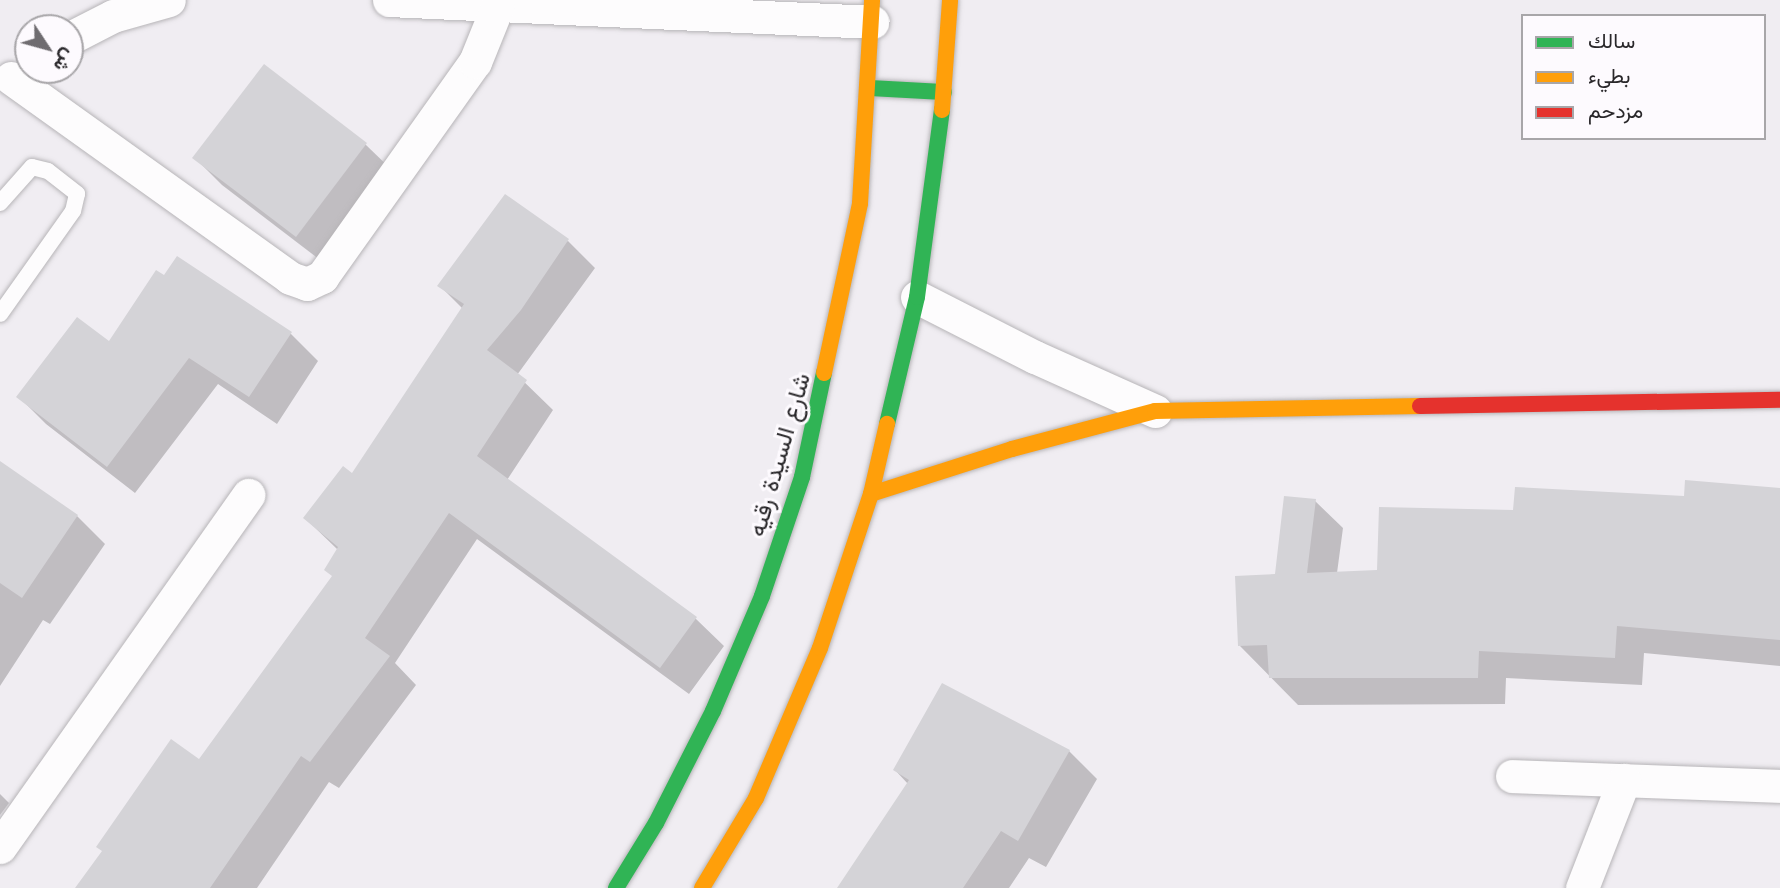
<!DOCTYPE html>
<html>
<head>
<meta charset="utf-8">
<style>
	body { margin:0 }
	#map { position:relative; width:1780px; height:888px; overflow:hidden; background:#f0edf2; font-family:"Work Sans",Vazirmatn,sans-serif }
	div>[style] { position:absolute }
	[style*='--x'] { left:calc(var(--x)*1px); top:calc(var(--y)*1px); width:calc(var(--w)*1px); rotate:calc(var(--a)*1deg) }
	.shadow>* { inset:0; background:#0003 }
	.building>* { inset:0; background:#d4d3d7 }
	.roads { filter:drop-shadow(0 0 2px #b7b5b8) drop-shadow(0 0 2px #b7b5b8) }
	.lane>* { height:16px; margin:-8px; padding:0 8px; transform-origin:8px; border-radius:8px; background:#fdfcfd }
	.street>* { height:33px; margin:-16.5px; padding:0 16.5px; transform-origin:16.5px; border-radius:16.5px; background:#fdfcfd }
	.fast>* { height:16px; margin:-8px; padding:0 8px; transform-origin:8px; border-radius:8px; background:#30b455 }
	.slow>* { height:16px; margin:-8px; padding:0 8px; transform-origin:8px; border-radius:8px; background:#ff9f0a }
	.jam>* { height:16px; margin:-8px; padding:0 8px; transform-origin:8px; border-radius:8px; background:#e5322d }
	span { translate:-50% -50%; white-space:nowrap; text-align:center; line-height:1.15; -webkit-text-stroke:6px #fdfafe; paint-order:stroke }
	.street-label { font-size:24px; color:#29272a }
	.legend { position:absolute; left:1521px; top:14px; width:245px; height:126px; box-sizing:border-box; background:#fdfafe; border:2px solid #a8a6a9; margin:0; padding:9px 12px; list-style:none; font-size:21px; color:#29272a }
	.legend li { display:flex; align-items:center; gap:14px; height:35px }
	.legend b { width:35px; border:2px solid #a8a6a9 }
	.north { position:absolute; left:14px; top:14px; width:70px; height:70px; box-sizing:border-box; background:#fdfafe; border:2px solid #a8a6a9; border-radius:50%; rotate:126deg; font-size:19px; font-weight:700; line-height:28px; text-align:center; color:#29272a }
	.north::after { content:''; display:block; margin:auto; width:24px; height:32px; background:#6f6c70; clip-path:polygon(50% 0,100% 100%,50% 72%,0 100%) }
</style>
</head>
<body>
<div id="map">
	<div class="shadow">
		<div style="clip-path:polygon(264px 67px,366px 145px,394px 172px,324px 263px,222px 185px,195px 158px)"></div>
		<div style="clip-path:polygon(568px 241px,595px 268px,517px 375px,553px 410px,507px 480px,696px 619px,724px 646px,689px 694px,477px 539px,395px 663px,416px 685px,339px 788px,329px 782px,257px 888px,77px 888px,200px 761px,333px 577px,338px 550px,305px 518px,352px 475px,463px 309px,440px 286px)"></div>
		<div style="clip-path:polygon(291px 334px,318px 361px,277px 424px,218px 384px,135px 493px,46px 424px,19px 397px,109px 344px)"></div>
		<div style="clip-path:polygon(0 463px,77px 516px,105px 544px,50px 624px,43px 620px,0 686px)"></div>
		<div style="clip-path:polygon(1780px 490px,1780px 666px,1644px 653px,1642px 685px,1506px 678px,1505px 704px,1298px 705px,1240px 646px,1315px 501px,1343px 528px,1337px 573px,1379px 572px,1515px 511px)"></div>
		<div style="clip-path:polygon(1069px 751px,1097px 779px,1046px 867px,1029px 858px,1009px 888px,839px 888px,908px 784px,895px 770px)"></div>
		<div style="clip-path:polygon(0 794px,9px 803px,0 815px)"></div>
	</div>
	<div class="building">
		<div style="clip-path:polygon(264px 64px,367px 143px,296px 237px,192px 158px)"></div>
		<div style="clip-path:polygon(505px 194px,569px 239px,521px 310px,487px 350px,527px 380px,477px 456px,697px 617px,660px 668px,449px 513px,365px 638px,390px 656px,310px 762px,301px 756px,210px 888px,75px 888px,102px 851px,96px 847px,171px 739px,199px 759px,332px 576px,324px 570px,338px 547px,303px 518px,343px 466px,352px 473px,464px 304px,437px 286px)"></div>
		<div style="clip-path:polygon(177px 256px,292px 332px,249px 397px,189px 358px,107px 467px,16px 397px,77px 317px,109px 341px,156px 270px,164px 275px)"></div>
		<div style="clip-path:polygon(0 461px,78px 515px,22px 598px,0 583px)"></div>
		<div style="clip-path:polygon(1685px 480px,1780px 488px,1780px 640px,1617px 626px,1615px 658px,1479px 651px,1478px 678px,1269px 678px,1267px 645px,1238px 646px,1235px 576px,1275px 574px,1284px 496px,1316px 499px,1307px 573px,1377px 570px,1379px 507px,1513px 510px,1515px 487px,1684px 496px)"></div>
		<div style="clip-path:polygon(942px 683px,1070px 750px,1018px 841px,1001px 831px,963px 888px,837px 888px,909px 780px,893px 770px)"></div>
	</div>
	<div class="roads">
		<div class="lane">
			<div style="--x:0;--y:203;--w:48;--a:-48.4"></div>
			<div style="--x:32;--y:167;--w:16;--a:14"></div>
			<div style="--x:48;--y:171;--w:37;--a:38"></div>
			<div style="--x:77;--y:194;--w:17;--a:103"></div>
			<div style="--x:73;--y:211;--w:126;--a:125.3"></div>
		</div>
		<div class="street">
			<div style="--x:389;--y:0;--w:484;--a:2.6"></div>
			<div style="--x:70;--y:38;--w:48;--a:-27.1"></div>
			<div style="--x:113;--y:16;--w:58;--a:-15.9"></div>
			<div style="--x:11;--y:78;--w:343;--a:35.6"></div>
			<div style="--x:290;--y:278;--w:18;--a:19"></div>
			<div style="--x:307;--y:284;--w:17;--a:-25"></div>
			<div style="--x:322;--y:277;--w:264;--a:-54.6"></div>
			<div style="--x:475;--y:62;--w:61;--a:-68"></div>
			<div style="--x:917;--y:297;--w:132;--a:27"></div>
			<div style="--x:1035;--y:357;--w:132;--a:24.2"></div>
			<div style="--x:1512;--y:776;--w:268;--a:2.1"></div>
			<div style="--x:0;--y:847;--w:431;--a:-54.8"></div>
			<div style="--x:1582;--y:888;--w:116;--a:-68.7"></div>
		</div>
		<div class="fast">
			<div style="--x:869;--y:88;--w:75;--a:3.1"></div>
			<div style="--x:887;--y:424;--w:130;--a:-76.7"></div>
			<div style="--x:917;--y:297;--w:189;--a:-82.4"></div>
			<div style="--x:616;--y:888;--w:76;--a:-58.4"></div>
			<div style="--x:656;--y:823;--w:126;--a:-63"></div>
			<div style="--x:713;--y:711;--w:125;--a:-66.9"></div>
			<div style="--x:762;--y:596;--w:126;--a:-71.4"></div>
			<div style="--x:802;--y:477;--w:106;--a:-78.1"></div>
		</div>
		<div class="slow">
			<div style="--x:942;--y:110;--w:110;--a:-85.8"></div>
			<div style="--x:824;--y:373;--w:174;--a:-78"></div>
			<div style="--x:860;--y:203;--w:203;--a:-86.6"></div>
			<div style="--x:871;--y:494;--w:148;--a:-17.7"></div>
			<div style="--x:1012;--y:449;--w:148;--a:-14.9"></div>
			<div style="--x:1155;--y:411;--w:265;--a:-1.1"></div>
			<div style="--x:702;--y:888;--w:105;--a:-59"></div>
			<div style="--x:756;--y:798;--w:163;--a:-66.9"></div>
			<div style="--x:820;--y:648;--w:162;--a:-71.7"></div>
			<div style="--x:871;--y:494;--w:72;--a:-77.1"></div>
		</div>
		<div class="jam">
			<div style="--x:1420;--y:406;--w:360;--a:-1"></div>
		</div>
	</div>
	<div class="street-label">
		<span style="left:780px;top:455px;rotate:-74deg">شارع السيدة رقيه</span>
	</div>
	<ul class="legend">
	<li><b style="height:9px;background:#30b455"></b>سالك</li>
	<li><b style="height:9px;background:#ff9f0a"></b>بطيء</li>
	<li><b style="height:9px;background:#e5322d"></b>مزدحم</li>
	</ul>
	<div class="north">ش</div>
</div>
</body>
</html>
